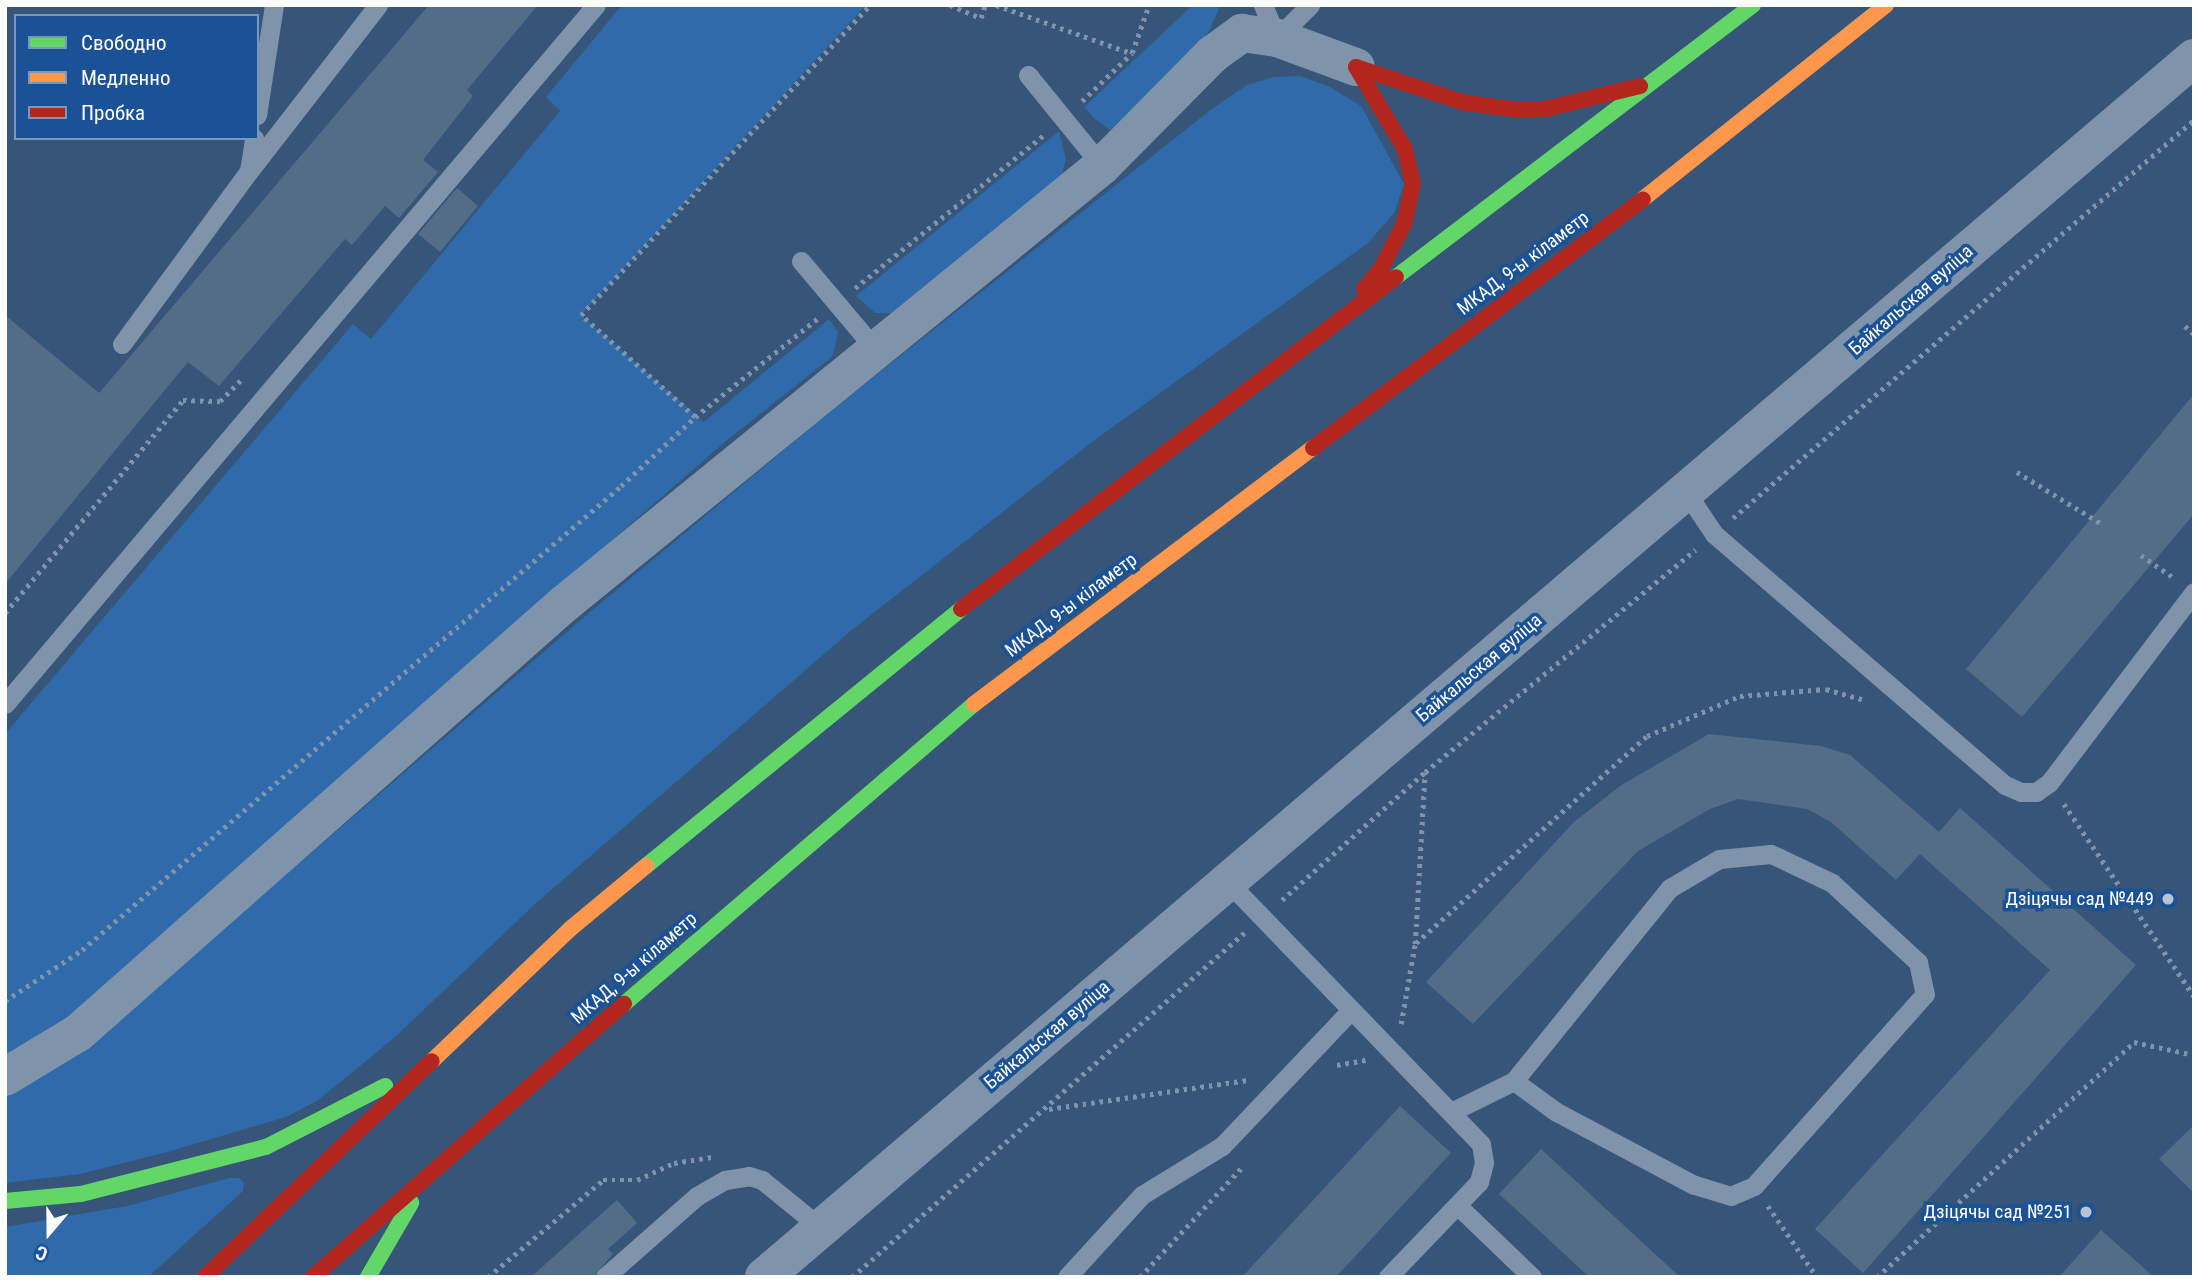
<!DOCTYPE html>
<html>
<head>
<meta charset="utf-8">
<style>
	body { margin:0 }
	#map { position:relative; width:2199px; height:1282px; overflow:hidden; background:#365579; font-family:"Roboto Condensed",sans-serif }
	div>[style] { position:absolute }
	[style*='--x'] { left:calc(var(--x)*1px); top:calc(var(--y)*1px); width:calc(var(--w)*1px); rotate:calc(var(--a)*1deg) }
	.green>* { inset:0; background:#2f6aab }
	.building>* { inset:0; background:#536c88 }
	.path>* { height:4.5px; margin-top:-2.25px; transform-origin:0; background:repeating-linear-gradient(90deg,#7f94ab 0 3.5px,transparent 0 8.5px) }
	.lane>* { height:19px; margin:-9.5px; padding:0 9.5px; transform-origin:9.5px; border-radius:9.5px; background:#7f94ab }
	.street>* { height:38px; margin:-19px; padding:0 19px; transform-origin:19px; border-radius:19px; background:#7f94ab }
	.fast>* { height:16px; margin:-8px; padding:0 8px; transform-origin:8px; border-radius:8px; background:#63d668 }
	.slow>* { height:16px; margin:-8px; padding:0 8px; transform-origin:8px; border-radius:8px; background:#ff974d }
	.jam>* { height:16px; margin:-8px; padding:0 8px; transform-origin:8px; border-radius:8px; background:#b3261e }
	.dots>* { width:19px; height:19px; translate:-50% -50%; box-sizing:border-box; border:4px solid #1a5295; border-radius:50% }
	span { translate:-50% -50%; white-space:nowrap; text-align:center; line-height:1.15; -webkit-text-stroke:7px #1a5295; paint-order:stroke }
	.street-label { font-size:19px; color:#fff }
	.poi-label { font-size:19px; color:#fff }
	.right { translate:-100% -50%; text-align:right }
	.frame { position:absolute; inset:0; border:7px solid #fff; pointer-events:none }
	.legend { position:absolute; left:14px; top:14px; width:245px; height:126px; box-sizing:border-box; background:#1a5295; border:2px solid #7697bf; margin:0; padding:9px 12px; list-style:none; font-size:21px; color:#fff }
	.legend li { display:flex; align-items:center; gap:14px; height:35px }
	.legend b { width:35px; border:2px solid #7697bf }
	.north { position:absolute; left:14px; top:1198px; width:70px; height:70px; -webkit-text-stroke:5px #1a5295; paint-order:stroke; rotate:200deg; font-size:19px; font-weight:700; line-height:28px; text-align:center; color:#fff }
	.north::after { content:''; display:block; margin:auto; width:24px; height:32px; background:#fff; clip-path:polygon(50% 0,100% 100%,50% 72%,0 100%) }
</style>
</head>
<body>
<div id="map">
	<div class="green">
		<div style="clip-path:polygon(622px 5px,866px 5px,581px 315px,704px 422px,829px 319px,838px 332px,833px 356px,726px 441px,331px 785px,95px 1000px,5px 1055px,5px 734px,353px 324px,371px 339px,560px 111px,546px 97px)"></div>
		<div style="clip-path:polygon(1193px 5px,1221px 5px,1204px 41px,1110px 130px,1095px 119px,1084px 107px)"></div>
		<div style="clip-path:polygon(1300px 76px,1328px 86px,1361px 106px,1404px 184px,1394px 213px,1368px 243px,1092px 442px,853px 629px,535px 904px,394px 1038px,317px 1101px,286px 1117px,167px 1152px,80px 1174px,5px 1183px,5px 1097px,75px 1057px,583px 618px,826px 415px,1213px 108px,1247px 85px,1274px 77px)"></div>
		<div style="clip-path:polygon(1059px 131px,1066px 160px,1061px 177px,891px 313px,875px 313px,856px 296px)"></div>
		<div style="clip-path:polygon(229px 1178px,239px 1178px,244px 1183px,243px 1191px,148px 1277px,5px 1277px,5px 1227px,127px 1206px)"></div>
	</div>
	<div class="building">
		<div style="clip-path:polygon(429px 5px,538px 5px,467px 90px,473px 96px,423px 160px,438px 172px,399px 218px,385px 206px,352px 245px,345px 239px,219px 386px,188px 362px,5px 584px,5px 315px,99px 393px)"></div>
		<div style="clip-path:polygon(457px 188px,478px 206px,440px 252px,418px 234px)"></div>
		<div style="clip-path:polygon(2194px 394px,2194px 514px,2022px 717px,1966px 669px)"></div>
		<div style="clip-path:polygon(1709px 734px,1821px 746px,1850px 755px,1939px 832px,1960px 808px,2136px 965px,1863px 1273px,1815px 1229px,2050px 970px,1920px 854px,1896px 880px,1831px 822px,1807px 809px,1738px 799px,1710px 809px,1638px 851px,1473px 1024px,1426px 982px,1574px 822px,1620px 786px)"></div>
		<div style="clip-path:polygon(1400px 1106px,1451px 1153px,1336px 1277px,1242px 1277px)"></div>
		<div style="clip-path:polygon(2194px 1125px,2194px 1193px,2159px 1159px)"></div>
		<div style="clip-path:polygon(1541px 1149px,1680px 1277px,1589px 1277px,1531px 1223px,1499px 1194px)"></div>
		<div style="clip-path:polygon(617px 1200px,637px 1223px,608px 1249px,613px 1254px,593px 1277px,531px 1277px)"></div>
		<div style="clip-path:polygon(2101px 1230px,2154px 1277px,2059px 1277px)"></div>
	</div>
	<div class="path">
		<div style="--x:950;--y:5;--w:34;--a:23"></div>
		<div style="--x:981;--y:18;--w:14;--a:-73"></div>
		<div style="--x:996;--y:5;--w:143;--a:19.6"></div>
		<div style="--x:1082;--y:101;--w:69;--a:-43.8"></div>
		<div style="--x:1132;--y:53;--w:51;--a:-70.5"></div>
		<div style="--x:855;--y:288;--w:243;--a:-39"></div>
		<div style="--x:2185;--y:326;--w:12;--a:42"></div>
		<div style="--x:695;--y:417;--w:153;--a:-138.2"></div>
		<div style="--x:581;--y:315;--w:424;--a:-47"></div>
		<div style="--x:2017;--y:472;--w:100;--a:31.5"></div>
		<div style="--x:1733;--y:518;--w:609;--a:-40.81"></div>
		<div style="--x:2141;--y:555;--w:39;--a:35"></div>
		<div style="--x:5;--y:613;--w:278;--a:-50.1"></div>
		<div style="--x:183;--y:400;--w:37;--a:2"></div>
		<div style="--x:220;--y:401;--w:31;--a:-45"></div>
		<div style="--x:2064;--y:804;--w:232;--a:55.9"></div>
		<div style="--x:1282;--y:900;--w:192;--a:-41.8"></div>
		<div style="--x:1425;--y:772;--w:350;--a:-39.4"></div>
		<div style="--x:1416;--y:943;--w:310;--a:-41.9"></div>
		<div style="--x:1647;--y:736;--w:101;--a:-23.3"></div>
		<div style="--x:1740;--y:696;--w:86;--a:-4.7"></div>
		<div style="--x:1826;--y:689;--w:40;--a:16"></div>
		<div style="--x:5;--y:1001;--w:92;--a:-33.5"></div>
		<div style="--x:82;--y:950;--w:711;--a:-40.72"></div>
		<div style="--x:621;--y:486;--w:101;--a:-43"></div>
		<div style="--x:695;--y:417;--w:158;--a:-38.8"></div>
		<div style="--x:1401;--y:1024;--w:81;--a:-80.1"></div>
		<div style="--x:1415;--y:944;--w:172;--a:-86.7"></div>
		<div style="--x:1337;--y:1065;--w:29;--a:-10"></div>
		<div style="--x:1049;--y:1109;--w:201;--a:-8.3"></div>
		<div style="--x:1768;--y:1206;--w:86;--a:55.4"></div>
		<div style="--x:488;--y:1277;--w:150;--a:-40.1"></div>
		<div style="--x:603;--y:1180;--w:34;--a:0"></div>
		<div style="--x:637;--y:1180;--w:41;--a:-24.7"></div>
		<div style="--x:674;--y:1163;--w:39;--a:-9"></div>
		<div style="--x:852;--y:1277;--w:522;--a:-41.27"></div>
		<div style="--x:1140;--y:1277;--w:151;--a:-47.1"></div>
		<div style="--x:1877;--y:1277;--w:348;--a:-42.4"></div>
		<div style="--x:2134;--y:1042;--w:61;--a:12.2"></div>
	</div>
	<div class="lane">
		<div style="--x:1263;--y:5;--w:36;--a:67"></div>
		<div style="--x:1277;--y:38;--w:47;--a:-45"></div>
		<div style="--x:1028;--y:75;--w:117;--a:50.9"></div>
		<div style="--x:257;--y:115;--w:111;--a:-81.2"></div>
		<div style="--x:250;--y:170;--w:209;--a:-52.2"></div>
		<div style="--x:801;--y:261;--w:115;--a:49.9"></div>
		<div style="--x:122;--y:344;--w:215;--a:-53.7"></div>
		<div style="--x:249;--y:171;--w:33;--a:-81"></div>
		<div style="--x:1686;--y:492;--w:50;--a:56.3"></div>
		<div style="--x:1714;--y:534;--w:384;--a:40.8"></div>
		<div style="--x:2005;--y:785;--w:17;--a:24"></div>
		<div style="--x:2021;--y:792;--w:15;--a:0"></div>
		<div style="--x:2036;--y:792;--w:16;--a:-35"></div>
		<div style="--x:2049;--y:783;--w:240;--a:-52.8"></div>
		<div style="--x:5;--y:704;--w:915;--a:-49.79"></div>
		<div style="--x:1228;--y:882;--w:364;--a:46"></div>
		<div style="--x:1481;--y:1144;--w:19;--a:81"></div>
		<div style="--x:1484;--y:1163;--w:20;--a:105"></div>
		<div style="--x:1479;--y:1182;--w:132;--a:133.8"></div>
		<div style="--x:1451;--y:1112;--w:70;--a:-26.2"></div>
		<div style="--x:1514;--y:1081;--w:248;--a:-51.1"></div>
		<div style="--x:1670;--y:888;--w:57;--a:-30.6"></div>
		<div style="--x:1719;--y:859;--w:52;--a:-5.5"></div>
		<div style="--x:1771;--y:854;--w:68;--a:25.4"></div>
		<div style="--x:1832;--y:883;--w:117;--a:42.6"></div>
		<div style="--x:1918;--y:962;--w:33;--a:78"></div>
		<div style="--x:1925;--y:994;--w:257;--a:131.7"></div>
		<div style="--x:1754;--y:1186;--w:25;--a:157"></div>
		<div style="--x:1731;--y:1196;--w:39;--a:-163"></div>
		<div style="--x:1694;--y:1185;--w:157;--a:-152"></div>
		<div style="--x:1555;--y:1111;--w:51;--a:-143.8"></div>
		<div style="--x:1458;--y:1206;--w:103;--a:43.8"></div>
		<div style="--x:605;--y:1277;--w:123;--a:-41.4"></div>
		<div style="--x:697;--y:1196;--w:32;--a:-30"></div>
		<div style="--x:725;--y:1180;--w:24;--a:-9"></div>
		<div style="--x:749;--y:1176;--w:14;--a:17"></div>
		<div style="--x:762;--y:1180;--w:76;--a:39.1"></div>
		<div style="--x:1067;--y:1277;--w:111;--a:-47.6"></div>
		<div style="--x:1142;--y:1195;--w:94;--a:-31.5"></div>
		<div style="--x:1222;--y:1146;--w:187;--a:-46.5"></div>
	</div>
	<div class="street">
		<div style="--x:5;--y:1077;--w:85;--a:-31.1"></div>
		<div style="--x:78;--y:1033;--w:648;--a:-41.44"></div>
		<div style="--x:564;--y:604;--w:694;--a:-39.15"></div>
		<div style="--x:1102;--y:166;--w:158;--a:-45.3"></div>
		<div style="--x:1213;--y:54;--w:36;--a:-36"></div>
		<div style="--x:1242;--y:33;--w:35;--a:8"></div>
		<div style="--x:1277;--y:38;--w:84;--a:20.2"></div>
		<div style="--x:764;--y:1277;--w:1879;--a:-40.45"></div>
	</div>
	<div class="fast">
		<div style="--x:1396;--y:277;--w:449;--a:-37.3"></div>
		<div style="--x:646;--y:866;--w:407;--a:-39.2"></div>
		<div style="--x:624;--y:1004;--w:461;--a:-40.6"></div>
		<div style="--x:5;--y:1201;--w:76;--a:-5.3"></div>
		<div style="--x:81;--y:1194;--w:191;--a:-14.3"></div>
		<div style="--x:266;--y:1147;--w:134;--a:-27.1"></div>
		<div style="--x:368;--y:1277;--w:86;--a:-59.8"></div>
	</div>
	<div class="slow">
		<div style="--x:1643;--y:199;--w:311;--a:-38.6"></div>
		<div style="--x:974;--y:704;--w:425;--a:-37.1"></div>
		<div style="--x:432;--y:1061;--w:191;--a:-43.7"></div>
		<div style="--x:570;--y:929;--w:99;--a:-39.7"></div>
	</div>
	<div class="jam">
		<div style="--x:1356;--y:67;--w:112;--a:18.3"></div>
		<div style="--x:1462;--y:102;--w:56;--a:8.3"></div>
		<div style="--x:1517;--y:110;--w:24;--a:0"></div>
		<div style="--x:1541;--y:110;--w:102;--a:-13.6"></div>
		<div style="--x:1356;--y:67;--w:96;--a:59.1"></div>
		<div style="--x:1405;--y:149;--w:35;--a:77"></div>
		<div style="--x:1413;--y:183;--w:40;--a:102"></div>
		<div style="--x:1405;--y:222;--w:53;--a:117.1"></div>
		<div style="--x:1381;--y:269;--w:26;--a:130"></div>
		<div style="--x:1313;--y:448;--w:413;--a:-37"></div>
		<div style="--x:961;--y:609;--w:547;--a:-37.35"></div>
		<div style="--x:205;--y:1277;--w:313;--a:-43.6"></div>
		<div style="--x:313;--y:1277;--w:414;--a:-41.3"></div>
	</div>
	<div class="dots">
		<div style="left:2168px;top:899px;background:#b9c4d0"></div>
		<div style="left:2086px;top:1212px;background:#b9c4d0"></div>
	</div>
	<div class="street-label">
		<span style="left:1523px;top:263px;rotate:-37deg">МКАД, 9-ы кіламетр</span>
		<span style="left:1911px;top:300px;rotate:-41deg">Байкальская вуліца</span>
		<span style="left:1071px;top:605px;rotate:-37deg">МКАД, 9-ы кіламетр</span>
		<span style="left:1479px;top:668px;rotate:-40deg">Байкальская вуліца</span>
		<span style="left:634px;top:968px;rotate:-41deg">МКАД, 9-ы кіламетр</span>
		<span style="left:1047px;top:1035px;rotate:-40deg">Байкальская вуліца</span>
	</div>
	<div class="poi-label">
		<span class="right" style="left:2154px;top:899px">Дзіцячы сад №449</span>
		<span class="right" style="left:2072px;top:1212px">Дзіцячы сад №251</span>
	</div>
	<div class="frame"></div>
	<ul class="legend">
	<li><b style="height:9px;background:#63d668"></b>Свободно</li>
	<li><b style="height:9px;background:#ff974d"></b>Медленно</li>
	<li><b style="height:9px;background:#b3261e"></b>Пробка</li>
	</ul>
	<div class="north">С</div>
</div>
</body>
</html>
